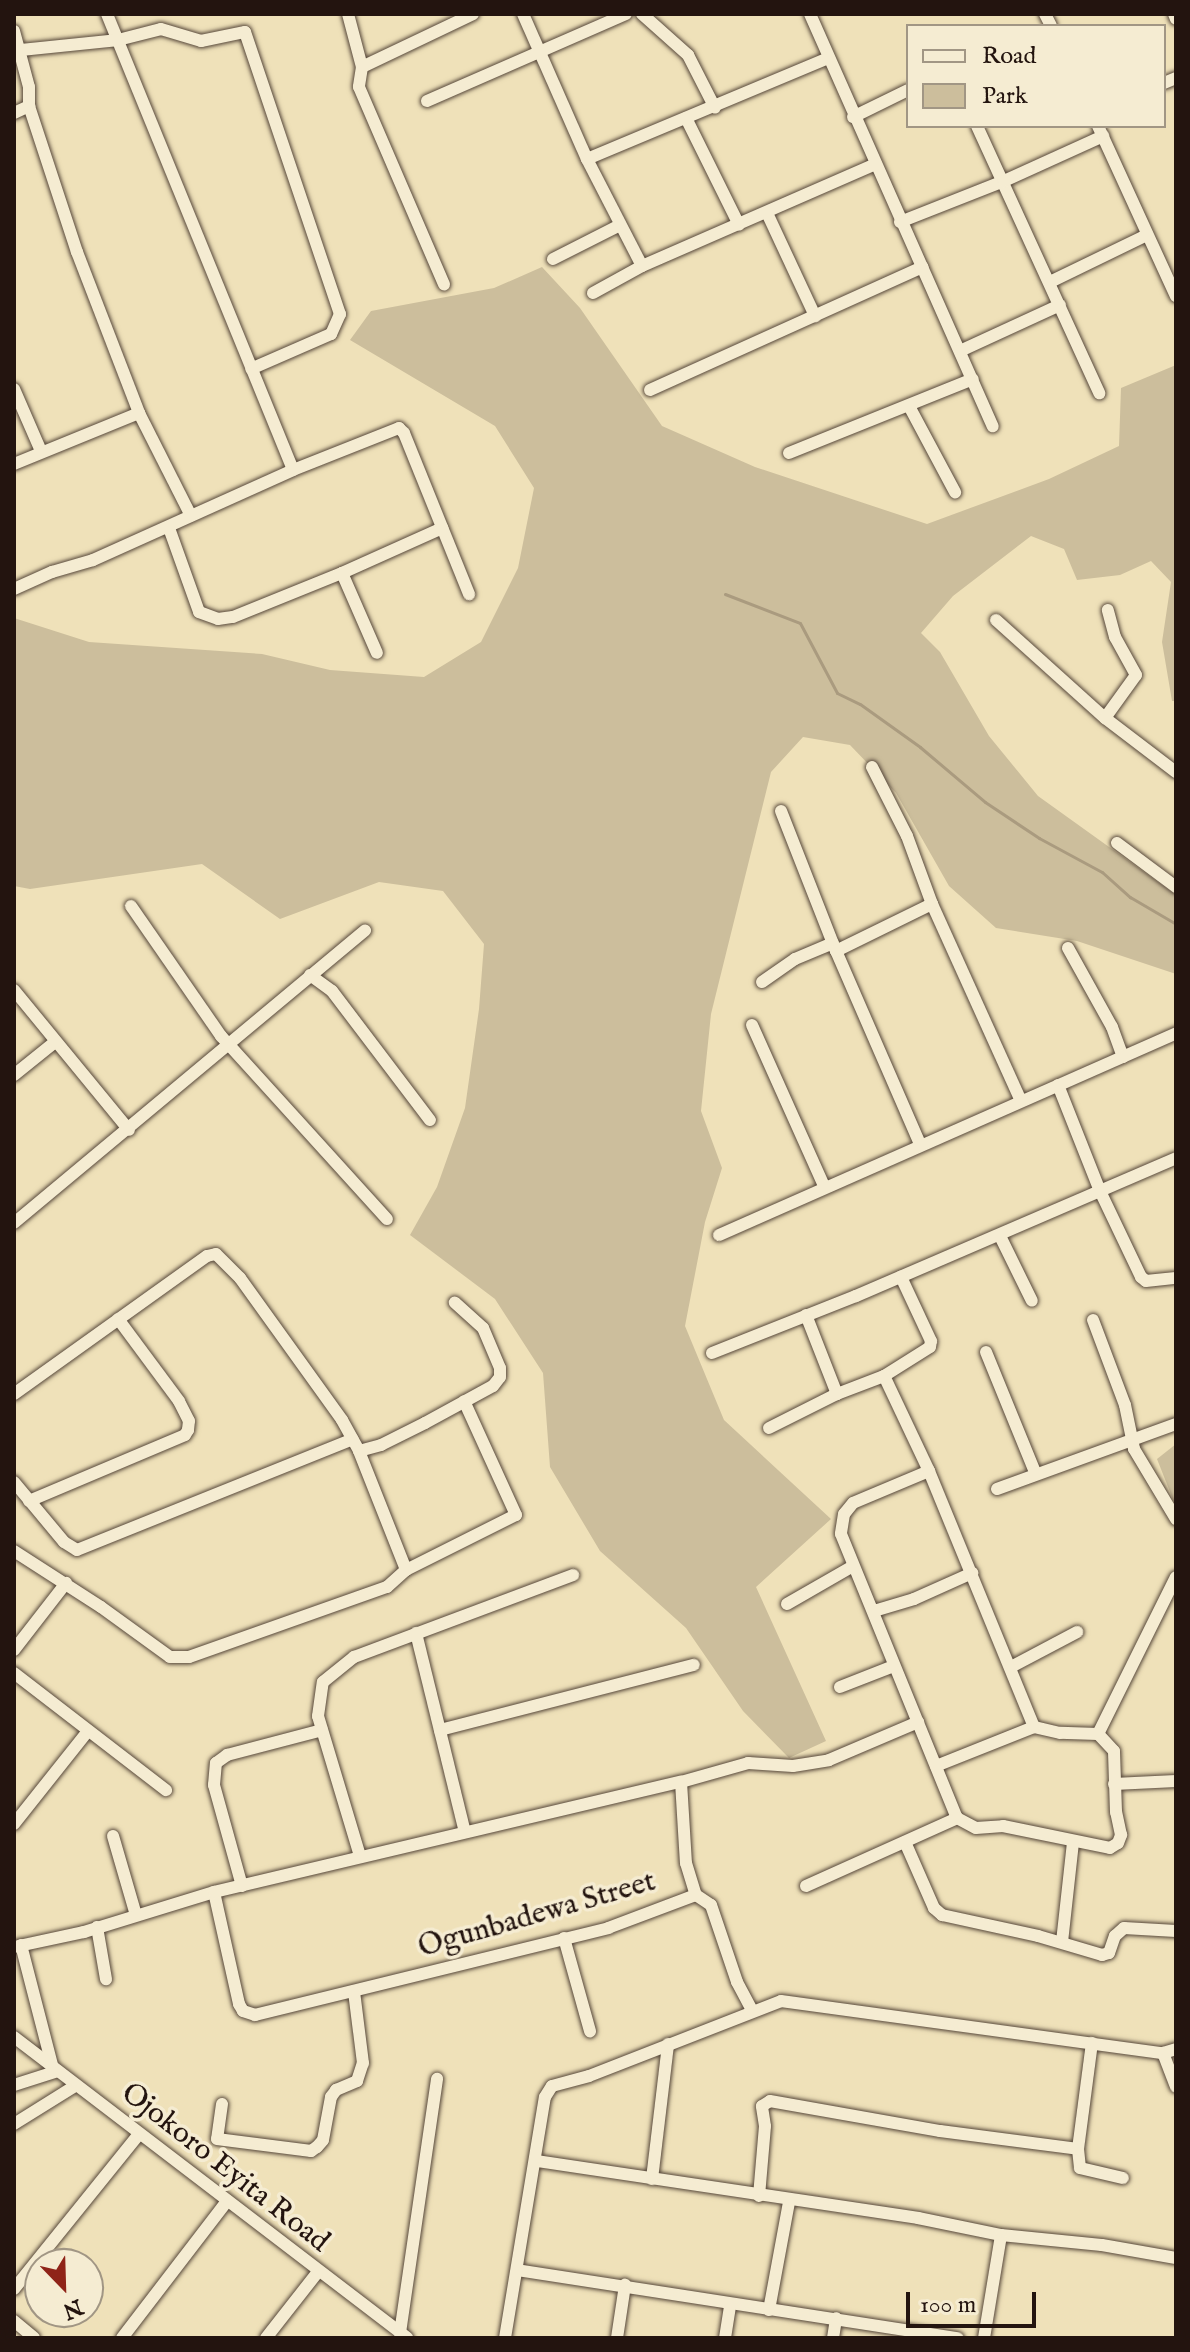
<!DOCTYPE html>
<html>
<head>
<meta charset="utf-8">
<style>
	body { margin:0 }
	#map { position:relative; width:1190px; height:2352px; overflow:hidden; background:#efe1b9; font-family:"IM FELL English",serif }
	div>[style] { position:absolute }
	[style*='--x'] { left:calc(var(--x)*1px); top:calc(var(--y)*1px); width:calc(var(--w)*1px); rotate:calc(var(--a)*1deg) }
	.green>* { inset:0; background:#ccbe9c }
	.stream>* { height:3px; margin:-1.5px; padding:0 1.5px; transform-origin:1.5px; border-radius:1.5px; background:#aa9b7f }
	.roads { filter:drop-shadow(0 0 2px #56473a) drop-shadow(0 0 2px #56473a) }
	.minor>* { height:12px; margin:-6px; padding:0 6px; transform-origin:6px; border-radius:6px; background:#f5ecd2 }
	span { translate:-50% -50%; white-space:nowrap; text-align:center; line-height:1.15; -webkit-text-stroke:7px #f5ecd2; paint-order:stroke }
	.street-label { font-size:30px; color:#23140f }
	.frame { position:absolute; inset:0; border:16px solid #23140f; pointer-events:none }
	.legend { position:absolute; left:906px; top:24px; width:260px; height:104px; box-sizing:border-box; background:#f5ecd2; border:2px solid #a19684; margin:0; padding:10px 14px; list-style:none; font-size:24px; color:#23140f }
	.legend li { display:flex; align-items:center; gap:16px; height:40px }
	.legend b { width:40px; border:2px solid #a19684 }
	.north { position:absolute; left:24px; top:2248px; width:80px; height:80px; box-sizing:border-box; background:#f5ecd2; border:2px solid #a19684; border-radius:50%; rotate:157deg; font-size:22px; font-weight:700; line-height:32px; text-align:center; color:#23140f }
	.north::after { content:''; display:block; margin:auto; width:28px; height:36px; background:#8f2418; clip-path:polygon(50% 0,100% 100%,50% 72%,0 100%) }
	.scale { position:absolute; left:906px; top:2292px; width:130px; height:36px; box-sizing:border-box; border:4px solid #23140f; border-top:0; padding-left:10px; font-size:24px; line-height:28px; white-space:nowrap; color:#23140f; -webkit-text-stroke:6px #f5ecd2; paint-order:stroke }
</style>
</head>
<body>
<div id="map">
	<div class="green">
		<div style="clip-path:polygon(542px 267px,580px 308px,662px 426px,755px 467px,927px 524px,1049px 479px,1119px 446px,1121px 388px,1176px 365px,1176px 701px,1172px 701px,1162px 642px,1171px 582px,1151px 561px,1120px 575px,1077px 580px,1064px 549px,1031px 536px,953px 596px,921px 633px,940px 652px,989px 736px,1038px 796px,1176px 895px,1176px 974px,1077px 941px,996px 928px,949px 886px,896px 793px,850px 745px,803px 737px,771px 772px,711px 1014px,701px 1111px,722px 1168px,705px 1222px,685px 1326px,724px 1420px,831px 1519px,756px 1587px,826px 1741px,789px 1758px,743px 1711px,686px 1628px,600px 1551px,550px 1467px,543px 1373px,495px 1299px,410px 1235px,437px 1187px,465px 1108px,479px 1009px,484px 944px,443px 891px,379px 882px,280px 919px,202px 864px,30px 889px,14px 886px,14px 618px,89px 642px,262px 654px,330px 670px,424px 677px,481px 642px,518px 568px,534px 488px,495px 426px,350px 340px,371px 311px,494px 288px)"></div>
		<div style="clip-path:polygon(1176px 1444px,1176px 1507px,1157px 1459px)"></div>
	</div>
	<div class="stream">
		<div style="--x:725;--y:594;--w:80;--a:21.1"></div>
		<div style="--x:800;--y:623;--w:79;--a:62.1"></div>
		<div style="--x:837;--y:693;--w:25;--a:26"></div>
		<div style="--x:860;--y:704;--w:74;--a:35.6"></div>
		<div style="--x:920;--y:747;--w:85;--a:40.2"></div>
		<div style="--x:985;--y:802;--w:65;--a:33.7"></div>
		<div style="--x:1039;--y:838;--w:72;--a:28.4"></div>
		<div style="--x:1102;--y:872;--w:38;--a:42"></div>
		<div style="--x:1130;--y:897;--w:53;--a:30.4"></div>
	</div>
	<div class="roads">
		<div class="minor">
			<div style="--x:107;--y:14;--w:492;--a:67.8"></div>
			<div style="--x:348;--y:14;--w:55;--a:75.2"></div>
			<div style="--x:362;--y:67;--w:20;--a:99"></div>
			<div style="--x:359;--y:87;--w:215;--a:66.7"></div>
			<div style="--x:523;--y:14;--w:158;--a:66.2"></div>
			<div style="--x:587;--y:159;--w:120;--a:62.8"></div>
			<div style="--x:642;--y:14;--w:62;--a:41.7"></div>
			<div style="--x:688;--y:55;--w:59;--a:63"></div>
			<div style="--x:810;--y:14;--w:451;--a:66.1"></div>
			<div style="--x:1045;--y:14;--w:13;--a:63"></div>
			<div style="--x:1174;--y:14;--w:5;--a:68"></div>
			<div style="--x:14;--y:31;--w:58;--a:75"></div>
			<div style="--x:29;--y:87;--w:19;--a:90"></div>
			<div style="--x:29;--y:106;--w:154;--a:71.8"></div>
			<div style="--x:77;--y:252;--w:173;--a:68.9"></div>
			<div style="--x:139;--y:413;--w:115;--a:63.2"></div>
			<div style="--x:21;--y:50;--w:98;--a:-5.9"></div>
			<div style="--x:118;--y:40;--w:44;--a:-14.3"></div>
			<div style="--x:161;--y:29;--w:42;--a:16.7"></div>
			<div style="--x:201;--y:41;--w:45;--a:-11.6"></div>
			<div style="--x:245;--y:32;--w:298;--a:71.4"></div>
			<div style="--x:340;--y:314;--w:22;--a:114"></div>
			<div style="--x:331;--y:334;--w:87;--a:156.4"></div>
			<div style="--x:362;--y:67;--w:123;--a:-25.5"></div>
			<div style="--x:1164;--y:83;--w:13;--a:-23"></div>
			<div style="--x:427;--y:101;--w:217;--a:-23.6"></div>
			<div style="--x:14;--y:113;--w:17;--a:-25"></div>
			<div style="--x:853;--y:117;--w:61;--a:-26.1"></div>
			<div style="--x:686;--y:118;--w:119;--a:63.6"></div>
			<div style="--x:977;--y:126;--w:294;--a:65.4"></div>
			<div style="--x:1098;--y:126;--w:187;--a:65.4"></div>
			<div style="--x:587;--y:159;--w:261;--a:-22.7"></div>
			<div style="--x:767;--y:213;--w:114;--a:65"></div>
			<div style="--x:900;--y:222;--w:112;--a:-21.5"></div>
			<div style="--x:1004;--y:181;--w:109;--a:-24.4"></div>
			<div style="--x:553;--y:259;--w:75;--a:-26.9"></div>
			<div style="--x:1050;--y:282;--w:108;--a:-25.9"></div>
			<div style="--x:593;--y:293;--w:56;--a:-28.9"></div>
			<div style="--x:642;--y:266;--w:255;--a:-23.6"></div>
			<div style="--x:960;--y:351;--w:110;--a:-24.7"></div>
			<div style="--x:14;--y:389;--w:68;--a:66.5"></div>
			<div style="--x:650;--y:390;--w:299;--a:-24.3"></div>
			<div style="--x:909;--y:406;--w:98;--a:61.9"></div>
			<div style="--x:789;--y:453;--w:198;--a:-21.9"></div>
			<div style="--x:14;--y:464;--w:135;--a:-22.2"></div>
			<div style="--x:169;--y:528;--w:89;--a:70.3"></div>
			<div style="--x:199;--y:612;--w:20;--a:20"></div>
			<div style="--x:218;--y:619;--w:15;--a:-8"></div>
			<div style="--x:233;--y:617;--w:118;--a:-22"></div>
			<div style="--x:342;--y:573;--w:110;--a:-24.2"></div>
			<div style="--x:342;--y:573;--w:87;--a:66.4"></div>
			<div style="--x:14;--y:589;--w:42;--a:-24.1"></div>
			<div style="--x:52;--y:572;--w:43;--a:-16.3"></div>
			<div style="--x:93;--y:560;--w:219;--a:-24.2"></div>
			<div style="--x:293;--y:470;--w:114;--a:-21.6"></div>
			<div style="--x:399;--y:428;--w:7;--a:45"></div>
			<div style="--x:404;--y:433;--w:174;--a:68"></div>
			<div style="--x:996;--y:620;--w:147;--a:42"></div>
			<div style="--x:1105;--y:718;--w:89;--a:37.3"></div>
			<div style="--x:1105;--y:718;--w:53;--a:-54.2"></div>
			<div style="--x:1136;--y:675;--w:43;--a:-118.9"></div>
			<div style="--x:1115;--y:637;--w:28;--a:-105"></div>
			<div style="--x:872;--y:767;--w:77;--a:63.1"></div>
			<div style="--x:907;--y:836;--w:72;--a:69.8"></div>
			<div style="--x:932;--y:904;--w:216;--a:65.7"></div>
			<div style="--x:781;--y:811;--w:150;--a:68.6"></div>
			<div style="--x:1117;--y:843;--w:74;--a:36.7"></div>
			<div style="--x:131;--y:906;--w:158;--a:55.3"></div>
			<div style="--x:221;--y:1036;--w:247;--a:47.8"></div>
			<div style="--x:1068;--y:948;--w:90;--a:60.9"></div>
			<div style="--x:1112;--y:1027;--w:32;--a:70"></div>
			<div style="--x:310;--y:975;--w:27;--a:36"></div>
			<div style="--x:332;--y:991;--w:162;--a:52.8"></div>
			<div style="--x:762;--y:982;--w:40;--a:-34.9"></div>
			<div style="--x:795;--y:959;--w:41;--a:-22.8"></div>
			<div style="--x:14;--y:990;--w:181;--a:50.6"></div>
			<div style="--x:752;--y:1025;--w:176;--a:65.9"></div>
			<div style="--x:14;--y:1075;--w:53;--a:-38.8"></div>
			<div style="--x:1058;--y:1085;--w:114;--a:68.4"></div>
			<div style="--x:1100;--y:1191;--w:95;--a:64.5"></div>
			<div style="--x:1141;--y:1277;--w:6;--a:39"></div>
			<div style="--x:1146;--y:1281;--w:30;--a:-6"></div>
			<div style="--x:920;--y:1144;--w:210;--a:-113.5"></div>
			<div style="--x:836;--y:951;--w:107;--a:-26.1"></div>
			<div style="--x:14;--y:1223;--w:457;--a:-39.8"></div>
			<div style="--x:719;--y:1235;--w:500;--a:-23.8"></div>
			<div style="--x:1000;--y:1236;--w:72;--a:63.8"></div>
			<div style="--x:806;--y:1315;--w:85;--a:68.6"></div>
			<div style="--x:1093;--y:1320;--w:91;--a:69.4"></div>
			<div style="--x:1125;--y:1405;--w:45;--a:78.4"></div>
			<div style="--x:1134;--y:1449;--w:82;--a:59"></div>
			<div style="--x:986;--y:1352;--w:130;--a:67.8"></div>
			<div style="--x:712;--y:1353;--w:155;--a:-21.6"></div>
			<div style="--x:856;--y:1296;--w:348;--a:-23.3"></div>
			<div style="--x:14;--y:1394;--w:237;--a:-35.6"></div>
			<div style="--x:207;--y:1256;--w:9;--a:-13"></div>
			<div style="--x:216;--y:1254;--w:34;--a:45"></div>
			<div style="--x:240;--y:1278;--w:175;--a:54.3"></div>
			<div style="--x:342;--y:1420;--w:35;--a:61"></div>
			<div style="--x:359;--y:1451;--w:128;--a:68.4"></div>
			<div style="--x:769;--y:1428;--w:76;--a:-26.6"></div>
			<div style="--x:837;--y:1394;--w:50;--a:-21"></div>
			<div style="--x:884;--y:1376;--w:54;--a:-32.2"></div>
			<div style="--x:930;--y:1347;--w:6;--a:-81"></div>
			<div style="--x:931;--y:1341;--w:71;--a:-115.1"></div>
			<div style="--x:359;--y:1451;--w:23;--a:-15"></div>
			<div style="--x:381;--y:1445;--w:49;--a:-26.6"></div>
			<div style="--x:425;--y:1423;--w:77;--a:-28.6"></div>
			<div style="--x:493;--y:1386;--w:11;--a:-52"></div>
			<div style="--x:500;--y:1377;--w:9;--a:-90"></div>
			<div style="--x:500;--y:1368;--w:43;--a:-113"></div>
			<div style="--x:483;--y:1328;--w:38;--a:-138"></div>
			<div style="--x:929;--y:1471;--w:82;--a:157.2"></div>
			<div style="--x:853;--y:1503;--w:14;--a:129"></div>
			<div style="--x:844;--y:1514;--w:20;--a:99"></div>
			<div style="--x:841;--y:1534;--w:307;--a:67.8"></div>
			<div style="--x:14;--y:1482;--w:78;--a:50.2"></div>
			<div style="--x:64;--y:1542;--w:15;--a:32"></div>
			<div style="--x:77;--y:1550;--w:297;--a:-21.9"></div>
			<div style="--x:997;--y:1489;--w:190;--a:-20"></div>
			<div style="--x:29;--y:1501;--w:169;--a:-22.9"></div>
			<div style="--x:185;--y:1435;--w:6;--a:-59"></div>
			<div style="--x:188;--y:1430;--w:9;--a:-84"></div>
			<div style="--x:189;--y:1421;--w:22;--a:-117"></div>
			<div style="--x:179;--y:1401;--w:102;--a:-126.6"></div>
			<div style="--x:14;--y:1551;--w:103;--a:32.8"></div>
			<div style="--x:101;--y:1607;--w:85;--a:35.9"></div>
			<div style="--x:170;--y:1657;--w:19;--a:0"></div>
			<div style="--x:189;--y:1657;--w:210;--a:-19.5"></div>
			<div style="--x:387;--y:1587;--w:25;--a:-42"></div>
			<div style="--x:406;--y:1570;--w:123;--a:-26.6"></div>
			<div style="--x:516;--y:1515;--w:125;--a:-114.5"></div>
			<div style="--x:787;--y:1604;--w:76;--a:-29.9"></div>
			<div style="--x:874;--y:1611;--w:42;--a:-16.7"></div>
			<div style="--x:914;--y:1599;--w:64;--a:-24.1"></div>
			<div style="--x:416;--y:1633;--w:205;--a:76.2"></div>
			<div style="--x:14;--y:1650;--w:85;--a:-52.2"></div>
			<div style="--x:1011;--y:1667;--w:75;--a:-27.9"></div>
			<div style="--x:14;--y:1673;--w:192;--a:37.6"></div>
			<div style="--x:840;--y:1687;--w:58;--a:-21.3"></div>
			<div style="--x:440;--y:1730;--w:262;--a:-14.4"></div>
			<div style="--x:1098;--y:1734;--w:175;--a:-63.6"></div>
			<div style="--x:936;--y:1766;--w:105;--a:-21.7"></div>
			<div style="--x:681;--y:1782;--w:81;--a:86.5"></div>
			<div style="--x:686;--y:1863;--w:34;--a:73"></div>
			<div style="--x:1114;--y:1784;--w:62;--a:-2.8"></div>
			<div style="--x:14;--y:1824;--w:119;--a:-51.5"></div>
			<div style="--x:113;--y:1836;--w:82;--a:73.8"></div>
			<div style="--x:905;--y:1842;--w:72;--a:66.3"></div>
			<div style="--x:934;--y:1908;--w:11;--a:41"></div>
			<div style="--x:942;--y:1915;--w:98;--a:12.3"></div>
			<div style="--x:1038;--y:1936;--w:67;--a:16.5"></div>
			<div style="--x:1102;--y:1955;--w:7;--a:-16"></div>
			<div style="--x:1109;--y:1953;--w:18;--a:-71"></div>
			<div style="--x:1115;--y:1936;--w:12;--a:-42"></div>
			<div style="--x:1124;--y:1928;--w:52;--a:3.3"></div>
			<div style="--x:360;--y:1856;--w:146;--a:-106.7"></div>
			<div style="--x:318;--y:1716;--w:34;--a:-82"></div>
			<div style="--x:323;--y:1682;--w:40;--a:-39"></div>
			<div style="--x:354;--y:1657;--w:234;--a:-20.5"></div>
			<div style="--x:242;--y:1886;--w:105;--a:-105.5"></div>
			<div style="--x:214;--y:1785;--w:22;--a:-85"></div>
			<div style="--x:216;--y:1763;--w:14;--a:-36"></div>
			<div style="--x:227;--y:1755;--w:98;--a:-14.7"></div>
			<div style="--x:806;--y:1886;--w:166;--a:-24.2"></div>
			<div style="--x:957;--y:1818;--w:21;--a:28"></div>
			<div style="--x:976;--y:1828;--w:27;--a:-4"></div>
			<div style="--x:1003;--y:1826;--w:109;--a:11.6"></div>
			<div style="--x:1110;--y:1848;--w:9;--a:-32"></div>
			<div style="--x:1118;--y:1843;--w:9;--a:-69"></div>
			<div style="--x:1121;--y:1835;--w:24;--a:-102"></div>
			<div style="--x:1116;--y:1812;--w:61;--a:-91.9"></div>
			<div style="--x:1114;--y:1751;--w:23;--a:-133"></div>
			<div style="--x:1098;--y:1734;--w:38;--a:-178"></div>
			<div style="--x:1060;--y:1733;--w:27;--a:-167"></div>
			<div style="--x:1034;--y:1727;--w:277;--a:-112.3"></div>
			<div style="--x:929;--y:1471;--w:105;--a:-115.3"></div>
			<div style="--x:214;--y:1892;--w:115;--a:77.4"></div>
			<div style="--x:239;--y:2004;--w:8;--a:60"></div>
			<div style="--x:243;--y:2011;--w:13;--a:18"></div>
			<div style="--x:255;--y:2015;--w:364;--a:-13.8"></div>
			<div style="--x:608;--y:1928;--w:94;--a:-20.6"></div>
			<div style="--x:696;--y:1895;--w:18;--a:34"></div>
			<div style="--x:711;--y:1905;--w:81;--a:71.3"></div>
			<div style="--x:737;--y:1982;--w:32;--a:62"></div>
			<div style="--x:97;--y:1927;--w:53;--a:80.2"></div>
			<div style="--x:564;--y:1938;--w:97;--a:74.4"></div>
			<div style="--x:1062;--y:1942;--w:101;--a:-83.7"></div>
			<div style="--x:21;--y:1945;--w:124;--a:75.5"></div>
			<div style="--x:14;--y:1947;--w:72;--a:-12.1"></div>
			<div style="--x:84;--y:1932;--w:136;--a:-17.1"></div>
			<div style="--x:214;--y:1892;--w:480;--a:-13.3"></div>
			<div style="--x:681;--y:1782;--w:70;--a:-15.8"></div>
			<div style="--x:748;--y:1763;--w:45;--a:3.8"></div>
			<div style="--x:793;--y:1766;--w:36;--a:-9"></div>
			<div style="--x:829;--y:1760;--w:97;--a:-23.1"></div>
			<div style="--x:14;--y:2037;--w:495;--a:37.4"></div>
			<div style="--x:1163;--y:2053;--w:36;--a:69"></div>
			<div style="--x:14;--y:2085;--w:46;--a:-17.7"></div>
			<div style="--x:222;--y:2104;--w:35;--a:98"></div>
			<div style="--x:217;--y:2139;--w:95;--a:7.3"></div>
			<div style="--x:311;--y:2151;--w:7;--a:-34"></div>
			<div style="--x:317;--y:2147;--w:9;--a:-49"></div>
			<div style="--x:323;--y:2140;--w:44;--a:-79.5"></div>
			<div style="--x:331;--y:2097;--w:9;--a:-54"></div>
			<div style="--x:336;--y:2090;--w:23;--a:-23"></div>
			<div style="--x:357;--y:2081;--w:19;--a:-72"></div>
			<div style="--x:363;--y:2063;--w:72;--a:-97.2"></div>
			<div style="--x:14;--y:2124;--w:72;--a:-31.9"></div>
			<div style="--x:1078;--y:2149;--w:19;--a:84"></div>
			<div style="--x:1080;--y:2168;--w:44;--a:13.1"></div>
			<div style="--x:537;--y:2161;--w:385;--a:8.5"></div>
			<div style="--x:918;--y:2218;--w:85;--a:11.6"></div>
			<div style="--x:1001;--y:2235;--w:101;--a:5.7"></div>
			<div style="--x:1102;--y:2245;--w:75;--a:10"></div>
			<div style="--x:652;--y:2179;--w:136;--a:-83.2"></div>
			<div style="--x:759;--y:2196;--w:70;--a:-85.1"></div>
			<div style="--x:765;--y:2126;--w:20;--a:-99"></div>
			<div style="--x:762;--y:2106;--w:9;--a:-32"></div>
			<div style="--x:770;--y:2101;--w:173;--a:10"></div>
			<div style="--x:940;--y:2131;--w:139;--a:7.4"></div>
			<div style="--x:1078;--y:2149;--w:107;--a:-82.5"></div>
			<div style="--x:517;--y:2270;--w:446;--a:8.8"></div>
			<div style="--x:14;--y:2289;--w:199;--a:-51.1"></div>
			<div style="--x:769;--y:2310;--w:110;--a:-79.5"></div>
			<div style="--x:14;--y:2321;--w:26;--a:40"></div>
			<div style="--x:400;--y:2333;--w:257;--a:-81.7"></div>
			<div style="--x:122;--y:2338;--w:173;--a:-52.5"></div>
			<div style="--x:266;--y:2338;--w:83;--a:-51.9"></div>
			<div style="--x:505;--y:2338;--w:244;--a:-80.6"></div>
			<div style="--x:545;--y:2097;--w:13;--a:-58"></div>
			<div style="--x:552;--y:2086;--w:38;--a:-15"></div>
			<div style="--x:589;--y:2076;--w:206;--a:-21.3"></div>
			<div style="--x:781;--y:2001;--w:386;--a:7.8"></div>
			<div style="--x:1163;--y:2053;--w:14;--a:-17"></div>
			<div style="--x:617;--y:2338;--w:54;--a:-81.4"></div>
			<div style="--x:725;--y:2338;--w:33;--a:-81"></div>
			<div style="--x:833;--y:2338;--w:20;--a:-81"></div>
			<div style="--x:984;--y:2338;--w:104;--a:-80.6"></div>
		</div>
	</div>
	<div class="street-label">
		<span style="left:537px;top:1915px;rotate:-16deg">Ogunbadewa Street</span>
		<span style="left:225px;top:2168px;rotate:38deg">Ojokoro Eyita Road</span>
	</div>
	<div class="frame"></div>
	<ul class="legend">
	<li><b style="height:10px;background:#f5ecd2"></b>Road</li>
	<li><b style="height:22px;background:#ccbe9c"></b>Park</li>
	</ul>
	<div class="north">N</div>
	<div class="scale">100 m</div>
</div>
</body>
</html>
